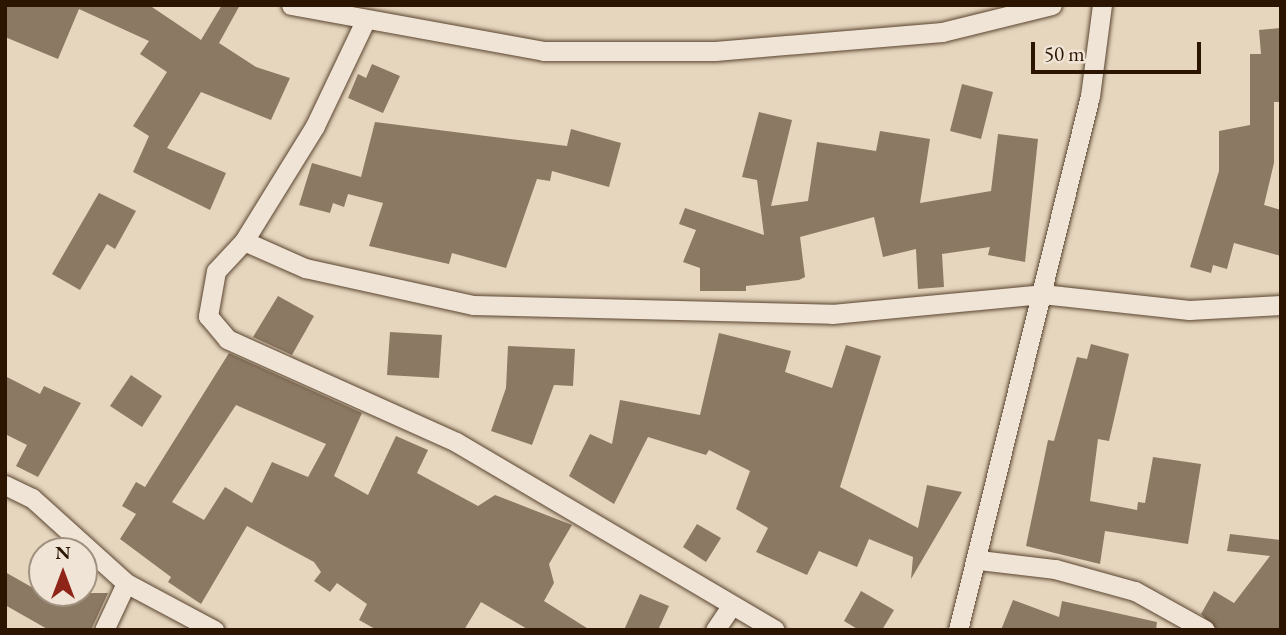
<!DOCTYPE html>
<html>
<head>
<meta charset="utf-8">
<style>
	body { margin:0 }
	#map { position:relative; width:1286px; height:635px; overflow:hidden; background:#e6d6be; font-family:"EB Garamond",serif }
	div>[style] { position:absolute }
	[style*='--x'] { left:calc(var(--x)*1px); top:calc(var(--y)*1px); width:calc(var(--w)*1px); rotate:calc(var(--a)*1deg) }
	.building>* { inset:0; background:#8c7963 }
	.roads { filter:drop-shadow(0 0 2px #5a4430) drop-shadow(0 0 2px #5a4430) }
	.street>* { height:19px; margin:-9.5px; padding:0 9.5px; transform-origin:9.5px; border-radius:9.5px; background:#efe4d5 }
	span { translate:-50% -50%; white-space:nowrap; text-align:center; line-height:1.15; -webkit-text-stroke:7px #efe4d5; paint-order:stroke }
	.frame { position:absolute; inset:0; border:7px solid #2b1400; pointer-events:none }
	.north { position:absolute; left:28px; top:537px; width:70px; height:70px; box-sizing:border-box; background:#efe4d5; border:2px solid #a19180; border-radius:50%; rotate:0deg; font-size:19px; font-weight:700; line-height:28px; text-align:center; color:#2b1400 }
	.north::after { content:''; display:block; margin:auto; width:24px; height:32px; background:#8f2418; clip-path:polygon(50% 0,100% 100%,50% 72%,0 100%) }
	.scale { position:absolute; left:1031px; top:42px; width:170px; height:32px; box-sizing:border-box; border:4px solid #2b1400; border-top:0; padding-left:9px; font-size:21px; line-height:24px; white-space:nowrap; color:#2b1400; -webkit-text-stroke:5px #efe4d5; paint-order:stroke }
</style>
</head>
<body>
<div id="map">
	<div class="building">
		<div style="clip-path:polygon(5px 5px,149px 5px,201px 40px,222px 5px,240px 5px,219px 43px,256px 67px,290px 78px,271px 120px,201px 92px,167px 148px,226px 173px,210px 210px,133px 172px,149px 136px,133px 126px,167px 72px,140px 54px,149px 41px,79px 9px,58px 59px,5px 37px)"></div>
		<div style="clip-path:polygon(1281px 28px,1281px 102px,1274px 102px,1274px 163px,1264px 205px,1281px 210px,1281px 256px,1234px 243px,1227px 269px,1213px 265px,1211px 273px,1190px 267px,1219px 171px,1219px 131px,1250px 125px,1250px 54px,1261px 54px,1259px 30px)"></div>
		<div style="clip-path:polygon(372px 64px,400px 76px,383px 113px,348px 98px,358px 74px,366px 78px)"></div>
		<div style="clip-path:polygon(962px 84px,993px 92px,981px 139px,950px 131px)"></div>
		<div style="clip-path:polygon(759px 112px,792px 120px,771px 206px,808px 201px,817px 142px,876px 151px,880px 131px,930px 139px,920px 203px,991px 191px,998px 134px,1038px 139px,1025px 262px,988px 255px,990px 247px,942px 254px,944px 287px,918px 289px,916px 249px,883px 257px,874px 217px,800px 237px,805px 277px,799px 280px,746px 286px,746px 291px,700px 291px,700px 268px,683px 262px,696px 230px,679px 224px,685px 208px,764px 235px,757px 180px,742px 177px)"></div>
		<div style="clip-path:polygon(375px 122px,567px 146px,571px 129px,621px 143px,609px 187px,552px 171px,550px 181px,537px 179px,506px 268px,452px 253px,449px 264px,369px 246px,383px 203px,348px 194px,344px 207px,333px 203px,330px 213px,299px 205px,312px 163px,361px 177px)"></div>
		<div style="clip-path:polygon(99px 193px,136px 211px,115px 249px,107px 244px,80px 290px,52px 274px)"></div>
		<div style="clip-path:polygon(278px 296px,314px 316px,292px 355px,253px 337px)"></div>
		<div style="clip-path:polygon(390px 332px,442px 335px,439px 378px,387px 375px)"></div>
		<div style="clip-path:polygon(719px 333px,791px 351px,785px 372px,832px 388px,846px 345px,881px 356px,840px 487px,918px 528px,927px 485px,962px 492px,911px 579px,913px 557px,869px 539px,857px 567px,819px 551px,807px 575px,756px 552px,768px 528px,736px 509px,750px 471px,709px 450px,706px 455px,648px 437px,614px 504px,569px 476px,590px 434px,612px 444px,620px 400px,700px 415px)"></div>
		<div style="clip-path:polygon(1091px 344px,1129px 354px,1109px 441px,1098px 439px,1090px 501px,1137px 510px,1138px 502px,1145px 503px,1153px 457px,1201px 464px,1188px 544px,1105px 531px,1100px 564px,1026px 546px,1048px 440px,1054px 441px,1077px 357px,1087px 359px)"></div>
		<div style="clip-path:polygon(508px 346px,575px 349px,573px 386px,554px 385px,532px 445px,491px 431px,506px 388px)"></div>
		<div style="clip-path:polygon(evenodd,229px 353px,362px 413px,334px 476px,368px 495px,396px 436px,428px 450px,417px 473px,478px 506px,495px 495px,572px 525px,549px 564px,554px 583px,544px 601px,590px 630px,529px 630px,481px 602px,464px 630px,377px 630px,359px 620px,367px 604px,337px 583px,330px 592px,314px 581px,321px 572px,314px 562px,247px 526px,201px 604px,168px 582px,171px 577px,120px 539px,136px 514px,122px 506px,136px 482px,145px 487px,229px 353px,236px 405px,326px 444px,308px 477px,272px 462px,252px 503px,225px 487px,204px 520px,172px 502px,236px 405px)"></div>
		<div style="clip-path:polygon(131px 375px,162px 396px,142px 427px,110px 406px)"></div>
		<div style="clip-path:polygon(5px 376px,40px 394px,44px 386px,81px 403px,38px 477px,16px 466px,27px 445px,5px 434px)"></div>
		<div style="clip-path:polygon(697px 524px,721px 538px,706px 562px,683px 547px)"></div>
		<div style="clip-path:polygon(1230px 534px,1281px 540px,1281px 630px,1217px 630px,1201px 614px,1214px 591px,1234px 603px,1270px 556px,1227px 551px)"></div>
		<div style="clip-path:polygon(5px 572px,42px 593px,108px 593px,91px 630px,49px 630px,5px 605px)"></div>
		<div style="clip-path:polygon(861px 591px,894px 610px,882px 630px,859px 630px,844px 621px)"></div>
		<div style="clip-path:polygon(640px 594px,669px 606px,658px 630px,624px 630px)"></div>
		<div style="clip-path:polygon(1013px 600px,1059px 617px,1062px 601px,1157px 622px,1156px 630px,1001px 630px)"></div>
	</div>
	<div class="roads">
		<div class="street">
			<div style="--x:291;--y:5;--w:256;--a:10.3"></div>
			<div style="--x:543;--y:51;--w:172;--a:0"></div>
			<div style="--x:715;--y:51;--w:228;--a:-4.8"></div>
			<div style="--x:942;--y:32;--w:113;--a:-13.8"></div>
			<div style="--x:365;--y:21;--w:116;--a:115.5"></div>
			<div style="--x:315;--y:126;--w:135;--a:121.7"></div>
			<div style="--x:244;--y:241;--w:41;--a:133"></div>
			<div style="--x:216;--y:271;--w:46;--a:100.1"></div>
			<div style="--x:208;--y:316;--w:30;--a:50"></div>
			<div style="--x:227;--y:339;--w:251;--a:24.2"></div>
			<div style="--x:456;--y:442;--w:370;--a:30.5"></div>
			<div style="--x:244;--y:241;--w:67;--a:23.9"></div>
			<div style="--x:305;--y:268;--w:172;--a:12.4"></div>
			<div style="--x:473;--y:305;--w:359;--a:1.4"></div>
			<div style="--x:832;--y:314;--w:211;--a:-5.4"></div>
			<div style="--x:1042;--y:294;--w:148;--a:6.2"></div>
			<div style="--x:1189;--y:310;--w:92;--a:-3.1"></div>
			<div style="--x:5;--y:485;--w:30;--a:26"></div>
			<div style="--x:32;--y:498;--w:127;--a:42.1"></div>
			<div style="--x:126;--y:583;--w:100;--a:28.1"></div>
			<div style="--x:979;--y:560;--w:77;--a:6.8"></div>
			<div style="--x:1055;--y:569;--w:83;--a:15.4"></div>
			<div style="--x:1135;--y:591;--w:80;--a:29.1"></div>
			<div style="--x:104;--y:630;--w:52;--a:-64.9"></div>
			<div style="--x:715;--y:630;--w:30;--a:-56"></div>
			<div style="--x:958;--y:630;--w:550;--a:-76.12"></div>
			<div style="--x:1090;--y:96;--w:92;--a:-82.5"></div>
		</div>
	</div>
	<div class="frame"></div>
	<div class="north">N</div>
	<div class="scale">50 m</div>
</div>
</body>
</html>
